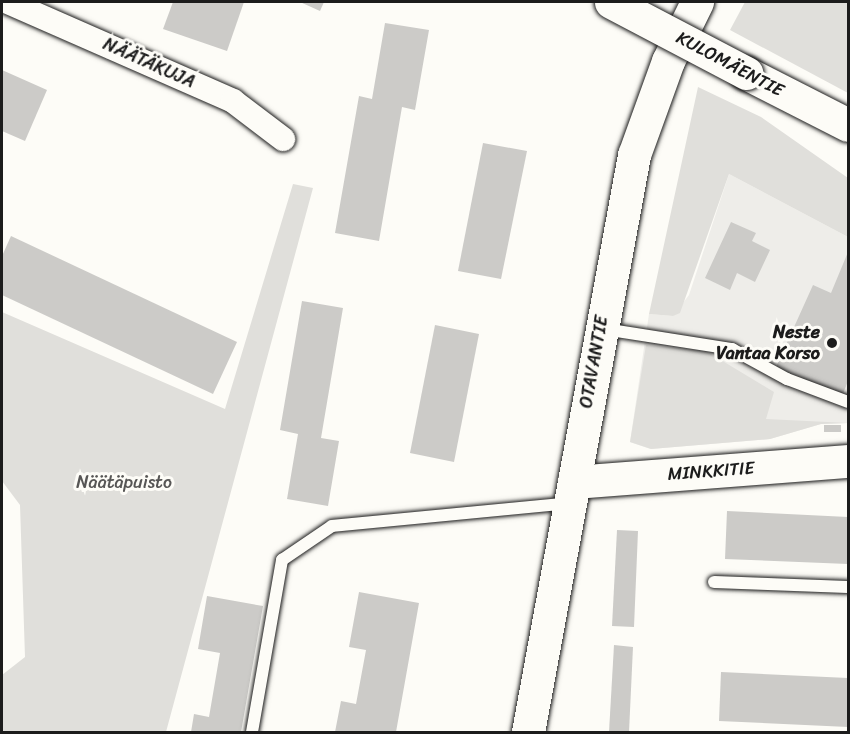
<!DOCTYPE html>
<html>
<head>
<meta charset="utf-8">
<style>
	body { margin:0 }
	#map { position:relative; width:850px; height:734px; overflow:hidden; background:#fdfcf7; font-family:Sriracha,sans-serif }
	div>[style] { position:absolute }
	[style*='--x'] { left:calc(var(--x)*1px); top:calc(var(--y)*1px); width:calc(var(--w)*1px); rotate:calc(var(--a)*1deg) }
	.built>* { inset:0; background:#eeede9 }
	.green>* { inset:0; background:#e0dfdb }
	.building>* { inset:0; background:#cccbc8 }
	.roads { filter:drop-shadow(0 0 2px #1c1c1c) drop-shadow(0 0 2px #1c1c1c) }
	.lane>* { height:12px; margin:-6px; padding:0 6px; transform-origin:6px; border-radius:6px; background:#fdfcf7 }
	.street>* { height:24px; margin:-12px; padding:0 12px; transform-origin:12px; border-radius:12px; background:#fdfcf7 }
	.secondary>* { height:33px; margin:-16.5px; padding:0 16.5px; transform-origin:16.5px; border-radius:16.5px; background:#fdfcf7 }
	.primary>* { height:33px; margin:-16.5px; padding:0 16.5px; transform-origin:16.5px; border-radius:16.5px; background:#fdfcf7 }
	.bridges { filter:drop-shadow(0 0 2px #1c1c1c) drop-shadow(0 0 2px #1c1c1c) }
	.primary-bridge>* { height:33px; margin:-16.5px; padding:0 16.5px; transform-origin:16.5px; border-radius:16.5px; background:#fdfcf7 }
	.dots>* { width:16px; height:16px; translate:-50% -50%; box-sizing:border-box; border:3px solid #fdfcf7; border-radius:50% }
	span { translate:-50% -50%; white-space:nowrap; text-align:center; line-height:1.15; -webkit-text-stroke:6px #fdfcf7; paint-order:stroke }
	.street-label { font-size:18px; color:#1c1c1c }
	.poi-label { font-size:18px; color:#1c1c1c; font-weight:700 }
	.right { translate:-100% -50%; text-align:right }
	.park-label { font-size:18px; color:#575655 }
	.frame { position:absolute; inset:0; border:3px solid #1c1c1c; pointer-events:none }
</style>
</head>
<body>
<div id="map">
	<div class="built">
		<div style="clip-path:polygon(729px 174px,848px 237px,848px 423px,821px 424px,770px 439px,651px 449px,630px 442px,649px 314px,673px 316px,689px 295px)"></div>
	</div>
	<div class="green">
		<div style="clip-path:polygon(745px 2px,848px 2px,848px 93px,730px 30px)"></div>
		<div style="clip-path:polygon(698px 87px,761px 117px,848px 178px,848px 237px,729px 174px,680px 313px,673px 316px,649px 314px)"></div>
		<div style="clip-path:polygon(293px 184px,313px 188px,166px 732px,2px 732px,2px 675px,25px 657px,20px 505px,2px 481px,2px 312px,225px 409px)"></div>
		<div style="clip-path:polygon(646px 345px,706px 351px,774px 392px,766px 419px,848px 423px,821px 424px,770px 439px,651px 449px,630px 442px)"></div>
	</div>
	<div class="building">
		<div style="clip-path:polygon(173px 2px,244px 2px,227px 51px,163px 29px)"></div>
		<div style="clip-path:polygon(300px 2px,324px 2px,320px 11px)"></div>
		<div style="clip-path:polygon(385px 23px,429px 30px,415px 110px,402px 107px,379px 241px,335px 233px,359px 96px,372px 99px)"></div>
		<div style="clip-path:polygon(2px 70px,47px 90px,25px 141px,2px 131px)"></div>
		<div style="clip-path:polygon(483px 143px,527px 151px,501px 279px,458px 271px)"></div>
		<div style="clip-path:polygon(731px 222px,756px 233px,752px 241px,770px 250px,755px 282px,737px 273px,730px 290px,705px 278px)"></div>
		<div style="clip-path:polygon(11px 236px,237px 342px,213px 394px,2px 295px,2px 256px)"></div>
		<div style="clip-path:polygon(848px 252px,848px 381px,842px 396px,776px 367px,813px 285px,831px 293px)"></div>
		<div style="clip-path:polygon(302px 301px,343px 308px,321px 438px,339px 441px,328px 506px,287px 499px,298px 434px,280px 430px)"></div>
		<div style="clip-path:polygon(435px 325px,479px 334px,454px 462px,410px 453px)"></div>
		<div style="clip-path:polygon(824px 425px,841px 425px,841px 432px,824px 432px)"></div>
		<div style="clip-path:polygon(727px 511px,848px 517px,848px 564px,725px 559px)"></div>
		<div style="clip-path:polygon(617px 530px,638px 531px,634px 627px,612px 626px)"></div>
		<div style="clip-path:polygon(359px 592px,419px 603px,396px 732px,335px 732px,341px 701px,356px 704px,366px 650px,349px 647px)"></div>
		<div style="clip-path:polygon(207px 596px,263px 606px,241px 732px,191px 732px,194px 714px,209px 717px,220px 653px,198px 649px)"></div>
		<div style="clip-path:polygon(614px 645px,633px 647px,629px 732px,609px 732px)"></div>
		<div style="clip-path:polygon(721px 672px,848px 678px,848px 727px,719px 721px)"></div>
	</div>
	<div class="roads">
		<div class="lane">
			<div style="--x:604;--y:329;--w:130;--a:8.9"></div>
			<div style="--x:732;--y:349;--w:63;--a:28.6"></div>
			<div style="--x:787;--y:379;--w:65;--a:20.7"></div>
			<div style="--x:714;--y:582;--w:134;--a:2.1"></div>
			<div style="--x:252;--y:732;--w:175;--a:-80.1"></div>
			<div style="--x:282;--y:560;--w:60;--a:-34.2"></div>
			<div style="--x:332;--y:526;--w:238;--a:-5.5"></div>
		</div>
		<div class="street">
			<div style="--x:8;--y:2;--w:246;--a:23.7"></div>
			<div style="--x:233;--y:101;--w:63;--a:37.2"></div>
		</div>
		<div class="secondary">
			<div style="--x:574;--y:482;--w:275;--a:-4.4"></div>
			<div style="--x:528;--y:732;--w:587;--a:-79.59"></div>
			<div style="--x:634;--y:155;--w:100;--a:-70.1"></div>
			<div style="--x:668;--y:61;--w:66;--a:-63.8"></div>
		</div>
		<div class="primary">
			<div style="--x:746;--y:73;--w:114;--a:27"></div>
		</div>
	</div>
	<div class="bridges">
		<div class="primary-bridge">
			<div style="--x:611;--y:2;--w:153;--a:27.7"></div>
		</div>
	</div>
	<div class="dots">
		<div style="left:832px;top:343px;background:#1c1c1c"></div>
	</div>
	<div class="street-label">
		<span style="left:149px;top:63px;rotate:24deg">NÄÄTÄKUJA</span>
		<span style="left:730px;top:64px;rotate:28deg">KULOMÄENTIE</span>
		<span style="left:594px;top:362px;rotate:-80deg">OTAVANTIE</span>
		<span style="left:711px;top:471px;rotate:-4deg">MINKKITIE</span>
	</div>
	<div class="poi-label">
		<span class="right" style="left:820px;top:343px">Neste<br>Vantaa Korso</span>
	</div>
	<div class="park-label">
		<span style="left:124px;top:482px">Näätäpuisto</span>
	</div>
	<div class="frame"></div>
</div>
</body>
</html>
